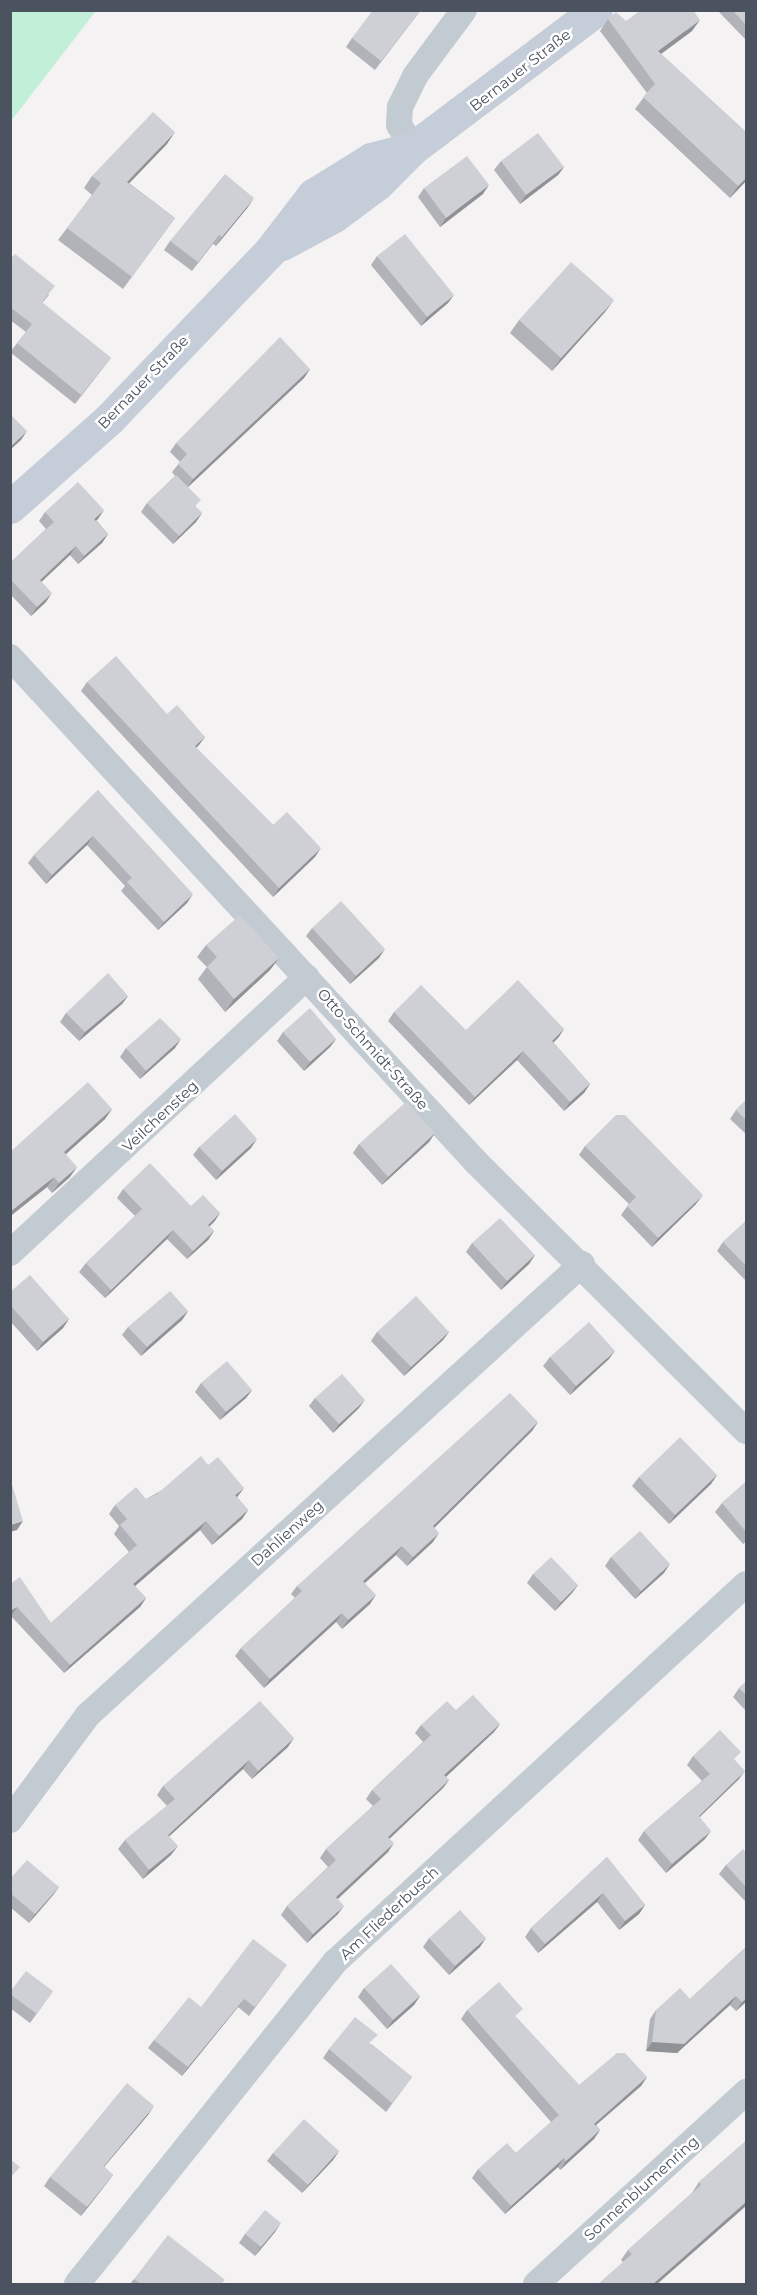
<!DOCTYPE html>
<html>
<head>
<meta charset="utf-8">
<style>
	body { margin:0 }
	#map { position:relative; width:757px; height:2295px; overflow:hidden; background:#f4f2f2; font-family:Montserrat,sans-serif }
	div>[style] { position:absolute }
	[style*='--x'] { left:calc(var(--x)*1px); top:calc(var(--y)*1px); width:calc(var(--w)*1px); rotate:calc(var(--a)*1deg) }
	.green>* { inset:0; background:#c2efd7 }
	.minor>* { height:26px; margin:-13px; padding:0 13px; transform-origin:13px; border-radius:13px; background:#c3cbd2 }
	.secondary>* { height:33px; margin:-16.5px; padding:0 16.5px; transform-origin:16.5px; border-radius:16.5px; background:#c5cdd9 }
	.wall>* { inset:0; background:#b2b3b8 }
	.shaded-wall>* { inset:0; background:#919296 }
	.building>* { inset:0; background:#cfd0d6 }
	span { translate:-50% -50%; white-space:nowrap; text-align:center; line-height:1.15; -webkit-text-stroke:5px #fff; paint-order:stroke }
	.street-label { font-size:15px; color:#4a535f }
	.frame { position:absolute; inset:0; border:12px solid #4a535f; pointer-events:none }
</style>
</head>
<body>
<div id="map">
	<div class="green">
		<div style="clip-path:polygon(11px 10px,95px 12px,11px 121px,10px 11px)"></div>
	</div>
	<div class="minor">
		<div style="--x:413;--y:148;--w:27;--a:-121"></div>
		<div style="--x:399;--y:125;--w:18;--a:-87"></div>
		<div style="--x:400;--y:107;--w:34;--a:-64"></div>
		<div style="--x:415;--y:76;--w:82;--a:-53.4"></div>
		<div style="--x:10;--y:657;--w:687;--a:47.3"></div>
		<div style="--x:476;--y:1162;--w:381;--a:44.9"></div>
		<div style="--x:10;--y:1253;--w:405;--a:-42.9"></div>
		<div style="--x:10;--y:1820;--w:131;--a:-53.4"></div>
		<div style="--x:88;--y:1715;--w:669;--a:-42.39"></div>
		<div style="--x:77;--y:2284;--w:413;--a:-51.3"></div>
		<div style="--x:335;--y:1962;--w:558;--a:-42.6"></div>
		<div style="--x:536;--y:2284;--w:285;--a:-42.4"></div>
	</div>
	<div class="secondary">
		<div style="--x:282;--y:244;--w:59;--a:-28.3"></div>
		<div style="--x:334;--y:216;--w:54;--a:-36.7"></div>
		<div style="--x:377;--y:184;--w:51;--a:-45"></div>
		<div style="--x:413;--y:148;--w:229;--a:-37"></div>
		<div style="--x:10;--y:507;--w:132;--a:-41.6"></div>
		<div style="--x:109;--y:419;--w:233;--a:-46.2"></div>
		<div style="--x:270;--y:251;--w:71;--a:-52.5"></div>
		<div style="--x:313;--y:195;--w:68;--a:-31.8"></div>
		<div style="--x:371;--y:159;--w:43;--a:-14.7"></div>
	</div>
	<div class="wall">
		<div style="clip-path:polygon(421px 10px,375px 70px,346px 47px,352px 38px)"></div>
		<div style="clip-path:polygon(717px 10px,747px 10px,747px 41px)"></div>
		<div style="clip-path:polygon(608px 19px,692px 31px,661px 54px,747px 133px,747px 180px,730px 198px,635px 109px,647px 93px,600px 31px)"></div>
		<div style="clip-path:polygon(167px 144px,129px 183px,175px 218px,123px 289px,58px 240px,92px 195px,84px 188px,92px 176px)"></div>
		<div style="clip-path:polygon(501px 161px,564px 167px,558px 175px,520px 204px,494px 170px)"></div>
		<div style="clip-path:polygon(424px 188px,483px 194px,440px 227px,418px 197px)"></div>
		<div style="clip-path:polygon(248px 207px,216px 246px,213px 244px,192px 271px,164px 250px,170px 241px)"></div>
		<div style="clip-path:polygon(377px 256px,448px 303px,421px 326px,371px 265px)"></div>
		<div style="clip-path:polygon(10px 259px,49px 295px,42px 303px,111px 358px,75px 404px,10px 352px,26px 332px,10px 320px)"></div>
		<div style="clip-path:polygon(605px 312px,552px 371px,510px 333px,519px 320px)"></div>
		<div style="clip-path:polygon(310px 369px,304px 378px,188px 487px,196px 507px,202px 513px,196px 522px,173px 544px,141px 512px,147px 503px,175px 476px,172px 472px,180px 462px,170px 452px,176px 443px)"></div>
		<div style="clip-path:polygon(45px 512px,98px 519px,96px 520px,108px 534px,102px 543px,78px 564px,70px 555px,41px 581px,46px 602px,31px 616px,10px 594px,10px 563px,46px 529px,39px 521px)"></div>
		<div style="clip-path:polygon(87px 682px,167px 714px,205px 737px,196px 748px,273px 825px,315px 857px,273px 897px,81px 691px)"></div>
		<div style="clip-path:polygon(98px 790px,187px 903px,158px 930px,121px 891px,125px 886px,87px 845px,46px 884px,28px 863px,34px 855px)"></div>
		<div style="clip-path:polygon(312px 928px,379px 958px,350px 984px,306px 936px)"></div>
		<div style="clip-path:polygon(206px 945px,279px 958px,270px 970px,225px 1012px,198px 979px,207px 967px,197px 957px)"></div>
		<div style="clip-path:polygon(128px 996px,122px 1004px,79px 1041px,60px 1022px,66px 1013px)"></div>
		<div style="clip-path:polygon(394px 1012px,466px 1030px,564px 1029px,558px 1038px,553px 1042px,590px 1084px,584px 1093px,564px 1111px,517px 1060px,469px 1105px,388px 1021px)"></div>
		<div style="clip-path:polygon(283px 1032px,336px 1039px,330px 1047px,304px 1071px,277px 1041px)"></div>
		<div style="clip-path:polygon(126px 1048px,175px 1048px,140px 1079px,120px 1057px)"></div>
		<div style="clip-path:polygon(747px 1099px,747px 1135px,730px 1119px,736px 1110px)"></div>
		<div style="clip-path:polygon(112px 1109px,105px 1119px,66px 1154px,70px 1177px,52px 1193px,47px 1187px,11px 1216px,10px 1152px)"></div>
		<div style="clip-path:polygon(435px 1133px,429px 1142px,382px 1185px,353px 1153px,359px 1144px)"></div>
		<div style="clip-path:polygon(585px 1146px,696px 1204px,652px 1247px,621px 1215px,629px 1204px,579px 1155px)"></div>
		<div style="clip-path:polygon(199px 1147px,251px 1148px,216px 1180px,193px 1155px)"></div>
		<div style="clip-path:polygon(123px 1189px,191px 1206px,220px 1213px,214px 1222px,209px 1226px,214px 1231px,208px 1240px,187px 1259px,167px 1239px,105px 1298px,79px 1272px,86px 1263px,135px 1216px,117px 1198px)"></div>
		<div style="clip-path:polygon(747px 1220px,747px 1282px,717px 1251px,723px 1242px)"></div>
		<div style="clip-path:polygon(472px 1243px,535px 1255px,529px 1264px,501px 1290px,466px 1252px)"></div>
		<div style="clip-path:polygon(10px 1292px,69px 1319px,63px 1328px,37px 1351px,10px 1321px)"></div>
		<div style="clip-path:polygon(188px 1311px,182px 1320px,141px 1356px,122px 1335px,128px 1327px)"></div>
		<div style="clip-path:polygon(377px 1332px,449px 1332px,443px 1340px,404px 1376px,371px 1341px)"></div>
		<div style="clip-path:polygon(550px 1357px,609px 1359px,570px 1395px,543px 1366px)"></div>
		<div style="clip-path:polygon(201px 1383px,252px 1390px,246px 1398px,220px 1420px,195px 1392px)"></div>
		<div style="clip-path:polygon(315px 1398px,359px 1408px,333px 1433px,309px 1406px)"></div>
		<div style="clip-path:polygon(538px 1422px,532px 1431px,434px 1528px,433px 1542px,407px 1566px,396px 1555px,365px 1583px,370px 1604px,342px 1629px,336px 1622px,264px 1688px,235px 1656px,241px 1648px,295px 1598px,291px 1594px,297px 1586px)"></div>
		<div style="clip-path:polygon(208px 1465px,238px 1496px,237px 1497px,248px 1510px,242px 1519px,212px 1545px,200px 1530px,135px 1586px,146px 1598px,140px 1607px,64px 1673px,11px 1616px,10px 1616px,10px 1584px,51px 1623px,129px 1552px,114px 1534px,119px 1526px,109px 1514px,115px 1505px,146px 1499px)"></div>
		<div style="clip-path:polygon(717px 1475px,711px 1484px,669px 1524px,632px 1486px,639px 1477px)"></div>
		<div style="clip-path:polygon(747px 1481px,747px 1541px,743px 1544px,715px 1512px,722px 1503px)"></div>
		<div style="clip-path:polygon(611px 1557px,664px 1573px,635px 1599px,605px 1566px)"></div>
		<div style="clip-path:polygon(533px 1574px,578px 1585px,572px 1593px,555px 1611px,527px 1583px)"></div>
		<div style="clip-path:polygon(747px 1681px,747px 1712px,733px 1697px,739px 1688px)"></div>
		<div style="clip-path:polygon(456px 1710px,500px 1724px,494px 1732px,446px 1777px,449px 1780px,443px 1788px,390px 1838px,388px 1852px,338px 1899px,338px 1914px,307px 1943px,281px 1915px,287px 1906px,328px 1867px,320px 1858px,326px 1849px,373px 1806px,366px 1799px,372px 1790px,423px 1742px,415px 1733px,421px 1725px)"></div>
		<div style="clip-path:polygon(288px 1747px,252px 1779px,243px 1769px,169px 1836px,171px 1855px,143px 1879px,118px 1849px,125px 1840px,167px 1806px,157px 1795px,163px 1786px)"></div>
		<div style="clip-path:polygon(693px 1756px,735px 1760px,739px 1779px,700px 1817px,705px 1839px,666px 1873px,638px 1840px,644px 1831px,702px 1781px,687px 1765px)"></div>
		<div style="clip-path:polygon(747px 1854px,747px 1903px,719px 1874px,726px 1865px)"></div>
		<div style="clip-path:polygon(607px 1857px,645px 1905px,639px 1914px,619px 1930px,597px 1902px,538px 1953px,525px 1937px,531px 1928px)"></div>
		<div style="clip-path:polygon(10px 1879px,59px 1887px,53px 1895px,29px 1923px,10px 1907px)"></div>
		<div style="clip-path:polygon(429px 1938px,480px 1947px,449px 1975px,423px 1947px)"></div>
		<div style="clip-path:polygon(747px 1946px,747px 2001px,736px 2011px,730px 2005px,677px 2053px,646px 2051px,650px 2019px,656px 2010px,690px 1999px)"></div>
		<div style="clip-path:polygon(281px 1973px,249px 2016px,238px 2007px,182px 2076px,148px 2048px,154px 2040px,201px 2007px)"></div>
		<div style="clip-path:polygon(364px 1988px,420px 1996px,414px 2005px,387px 2029px,358px 1997px)"></div>
		<div style="clip-path:polygon(53px 1991px,30px 2023px,10px 2008px,10px 1992px)"></div>
		<div style="clip-path:polygon(467px 2010px,517px 2018px,579px 2085px,647px 2077px,641px 2086px,596px 2125px,600px 2130px,594px 2139px,560px 2170px,558px 2167px,505px 2214px,472px 2178px,478px 2169px,516px 2153px,551px 2122px,461px 2019px)"></div>
		<div style="clip-path:polygon(371px 2044px,412px 2077px,386px 2112px,323px 2058px,329px 2049px)"></div>
		<div style="clip-path:polygon(148px 2115px,104px 2167px,113px 2175px,81px 2216px,44px 2186px,50px 2177px)"></div>
		<div style="clip-path:polygon(747px 2140px,747px 2205px,657px 2284px,623px 2262px,621px 2260px,628px 2250px,692px 2193px,699px 2182px)"></div>
		<div style="clip-path:polygon(339px 2151px,333px 2160px,302px 2193px,267px 2161px,273px 2153px)"></div>
		<div style="clip-path:polygon(275px 2232px,255px 2256px,239px 2243px,245px 2234px)"></div>
		<div style="clip-path:polygon(134px 2279px,222px 2284px,130px 2284px)"></div>
	</div>
	<div class="shaded-wall">
		<div style="clip-path:polygon(700px 20px,692px 31px,650px 62px,658px 51px)"></div>
		<div style="clip-path:polygon(175px 132px,167px 144px,119px 194px,127px 182px)"></div>
		<div style="clip-path:polygon(564px 167px,558px 175px,520px 204px,526px 195px)"></div>
		<div style="clip-path:polygon(747px 177px,747px 180px,730px 198px,738px 186px)"></div>
		<div style="clip-path:polygon(489px 185px,483px 194px,440px 227px,446px 218px)"></div>
		<div style="clip-path:polygon(254px 198px,248px 207px,216px 246px,222px 237px)"></div>
		<div style="clip-path:polygon(454px 295px,448px 303px,421px 326px,427px 317px)"></div>
		<div style="clip-path:polygon(614px 300px,605px 312px,552px 371px,561px 358px)"></div>
		<div style="clip-path:polygon(310px 369px,304px 378px,187px 488px,193px 479px)"></div>
		<div style="clip-path:polygon(27px 431px,21px 440px,10px 450px,10px 447px)"></div>
		<div style="clip-path:polygon(104px 510px,98px 519px,88px 527px,94px 519px)"></div>
		<div style="clip-path:polygon(202px 513px,196px 522px,173px 544px,179px 536px)"></div>
		<div style="clip-path:polygon(108px 534px,102px 543px,78px 564px,84px 556px)"></div>
		<div style="clip-path:polygon(76px 546px,70px 555px,34px 589px,40px 580px)"></div>
		<div style="clip-path:polygon(52px 593px,46px 602px,31px 616px,37px 607px)"></div>
		<div style="clip-path:polygon(205px 737px,199px 745px,189px 755px,195px 746px)"></div>
		<div style="clip-path:polygon(93px 836px,87px 845px,46px 884px,52px 875px)"></div>
		<div style="clip-path:polygon(321px 848px,315px 857px,273px 897px,279px 888px)"></div>
		<div style="clip-path:polygon(193px 894px,187px 903px,158px 930px,164px 922px)"></div>
		<div style="clip-path:polygon(385px 949px,379px 958px,350px 984px,356px 976px)"></div>
		<div style="clip-path:polygon(279px 958px,270px 970px,225px 1012px,234px 999px)"></div>
		<div style="clip-path:polygon(128px 996px,122px 1004px,79px 1041px,85px 1032px)"></div>
		<div style="clip-path:polygon(564px 1029px,558px 1038px,546px 1050px,552px 1041px)"></div>
		<div style="clip-path:polygon(181px 1039px,175px 1048px,140px 1079px,146px 1071px)"></div>
		<div style="clip-path:polygon(336px 1039px,330px 1047px,304px 1071px,310px 1062px)"></div>
		<div style="clip-path:polygon(523px 1051px,517px 1060px,469px 1105px,475px 1097px)"></div>
		<div style="clip-path:polygon(590px 1084px,584px 1093px,564px 1111px,570px 1102px)"></div>
		<div style="clip-path:polygon(112px 1109px,105px 1119px,57px 1162px,64px 1152px)"></div>
		<div style="clip-path:polygon(435px 1133px,429px 1142px,382px 1185px,388px 1177px)"></div>
		<div style="clip-path:polygon(257px 1139px,251px 1148px,216px 1180px,222px 1171px)"></div>
		<div style="clip-path:polygon(77px 1167px,70px 1177px,52px 1193px,59px 1183px)"></div>
		<div style="clip-path:polygon(54px 1177px,47px 1187px,10px 1216px,10px 1212px)"></div>
		<div style="clip-path:polygon(703px 1195px,696px 1204px,652px 1247px,658px 1238px)"></div>
		<div style="clip-path:polygon(220px 1213px,214px 1222px,202px 1234px,208px 1225px)"></div>
		<div style="clip-path:polygon(173px 1230px,167px 1239px,105px 1298px,111px 1290px)"></div>
		<div style="clip-path:polygon(214px 1231px,208px 1240px,187px 1259px,193px 1251px)"></div>
		<div style="clip-path:polygon(535px 1255px,529px 1264px,501px 1290px,507px 1281px)"></div>
		<div style="clip-path:polygon(188px 1311px,182px 1320px,141px 1356px,147px 1347px)"></div>
		<div style="clip-path:polygon(69px 1319px,63px 1328px,37px 1351px,43px 1342px)"></div>
		<div style="clip-path:polygon(449px 1332px,443px 1340px,404px 1376px,411px 1367px)"></div>
		<div style="clip-path:polygon(615px 1351px,609px 1359px,570px 1395px,576px 1386px)"></div>
		<div style="clip-path:polygon(252px 1390px,246px 1398px,220px 1420px,226px 1412px)"></div>
		<div style="clip-path:polygon(365px 1400px,359px 1408px,333px 1433px,339px 1424px)"></div>
		<div style="clip-path:polygon(538px 1422px,532px 1431px,427px 1535px,433px 1526px)"></div>
		<div style="clip-path:polygon(717px 1475px,711px 1484px,669px 1524px,675px 1515px)"></div>
		<div style="clip-path:polygon(244px 1488px,238px 1496px,229px 1504px,235px 1495px)"></div>
		<div style="clip-path:polygon(248px 1510px,242px 1519px,212px 1545px,219px 1536px)"></div>
		<div style="clip-path:polygon(23px 1521px,17px 1530px,10px 1532px,10px 1525px)"></div>
		<div style="clip-path:polygon(206px 1521px,200px 1530px,127px 1593px,133px 1584px)"></div>
		<div style="clip-path:polygon(439px 1533px,433px 1542px,407px 1566px,413px 1557px)"></div>
		<div style="clip-path:polygon(402px 1546px,396px 1555px,357px 1590px,363px 1581px)"></div>
		<div style="clip-path:polygon(670px 1564px,664px 1573px,635px 1599px,641px 1591px)"></div>
		<div style="clip-path:polygon(578px 1585px,572px 1593px,555px 1611px,561px 1602px)"></div>
		<div style="clip-path:polygon(376px 1595px,370px 1604px,342px 1629px,348px 1620px)"></div>
		<div style="clip-path:polygon(146px 1598px,140px 1607px,64px 1673px,70px 1665px)"></div>
		<div style="clip-path:polygon(17px 1607px,11px 1616px,10px 1616px,10px 1611px)"></div>
		<div style="clip-path:polygon(342px 1613px,336px 1622px,264px 1688px,270px 1679px)"></div>
		<div style="clip-path:polygon(500px 1724px,494px 1732px,438px 1784px,444px 1775px)"></div>
		<div style="clip-path:polygon(294px 1738px,288px 1747px,252px 1779px,258px 1771px)"></div>
		<div style="clip-path:polygon(249px 1760px,243px 1769px,162px 1843px,168px 1835px)"></div>
		<div style="clip-path:polygon(745px 1771px,739px 1779px,692px 1824px,699px 1816px)"></div>
		<div style="clip-path:polygon(449px 1780px,443px 1788px,382px 1846px,388px 1837px)"></div>
		<div style="clip-path:polygon(711px 1831px,705px 1839px,666px 1873px,672px 1864px)"></div>
		<div style="clip-path:polygon(394px 1843px,388px 1852px,330px 1906px,336px 1897px)"></div>
		<div style="clip-path:polygon(178px 1846px,171px 1855px,143px 1879px,149px 1870px)"></div>
		<div style="clip-path:polygon(59px 1887px,53px 1895px,29px 1923px,35px 1914px)"></div>
		<div style="clip-path:polygon(603px 1893px,597px 1902px,538px 1953px,545px 1944px)"></div>
		<div style="clip-path:polygon(645px 1905px,639px 1914px,619px 1930px,625px 1921px)"></div>
		<div style="clip-path:polygon(344px 1906px,338px 1914px,307px 1943px,313px 1934px)"></div>
		<div style="clip-path:polygon(486px 1938px,480px 1947px,449px 1975px,455px 1966px)"></div>
		<div style="clip-path:polygon(420px 1996px,414px 2005px,387px 2029px,393px 2020px)"></div>
		<div style="clip-path:polygon(736px 1996px,730px 2005px,677px 2053px,646px 2051px,652px 2042px)"></div>
		<div style="clip-path:polygon(747px 1998px,747px 2001px,736px 2011px,742px 2002px)"></div>
		<div style="clip-path:polygon(244px 1999px,238px 2007px,182px 2076px,188px 2067px)"></div>
		<div style="clip-path:polygon(647px 2077px,641px 2086px,588px 2132px,594px 2124px)"></div>
		<div style="clip-path:polygon(154px 2106px,148px 2115px,97px 2175px,104px 2166px)"></div>
		<div style="clip-path:polygon(600px 2130px,594px 2139px,560px 2170px,566px 2161px)"></div>
		<div style="clip-path:polygon(339px 2151px,333px 2160px,302px 2193px,308px 2185px)"></div>
		<div style="clip-path:polygon(564px 2158px,558px 2167px,505px 2214px,511px 2206px)"></div>
		<div style="clip-path:polygon(113px 2175px,107px 2183px,81px 2216px,87px 2207px)"></div>
		<div style="clip-path:polygon(747px 2201px,747px 2205px,657px 2284px,653px 2284px)"></div>
		<div style="clip-path:polygon(281px 2223px,275px 2232px,255px 2256px,261px 2247px)"></div>
	</div>
	<div class="building">
		<div style="clip-path:polygon(373px 10px,421px 10px,381px 61px,352px 38px)"></div>
		<div style="clip-path:polygon(641px 10px,693px 10px,700px 20px,658px 51px,747px 133px,747px 177px,738px 186px,643px 97px,655px 84px,608px 19px,616px 12px,626px 21px)"></div>
		<div style="clip-path:polygon(732px 10px,747px 10px,747px 26px)"></div>
		<div style="clip-path:polygon(153px 112px,175px 132px,127px 182px,175px 218px,132px 277px,67px 228px,101px 183px,92px 176px)"></div>
		<div style="clip-path:polygon(538px 133px,564px 167px,526px 195px,501px 161px)"></div>
		<div style="clip-path:polygon(467px 156px,489px 185px,446px 218px,424px 188px)"></div>
		<div style="clip-path:polygon(225px 174px,254px 198px,222px 237px,219px 235px,198px 262px,170px 241px)"></div>
		<div style="clip-path:polygon(405px 234px,454px 295px,427px 317px,377px 256px)"></div>
		<div style="clip-path:polygon(15px 254px,55px 286px,42px 302px,111px 358px,81px 395px,17px 343px,32px 324px,10px 307px,10px 259px)"></div>
		<div style="clip-path:polygon(571px 262px,614px 300px,561px 358px,519px 320px)"></div>
		<div style="clip-path:polygon(280px 337px,310px 369px,193px 479px,178px 464px,187px 454px,176px 443px)"></div>
		<div style="clip-path:polygon(10px 414px,27px 431px,10px 447px)"></div>
		<div style="clip-path:polygon(176px 475px,201px 500px,195px 506px,202px 513px,179px 536px,147px 503px)"></div>
		<div style="clip-path:polygon(78px 482px,104px 510px,94px 519px,108px 534px,84px 556px,76px 546px,40px 580px,52px 593px,37px 607px,10px 579px,10px 563px,54px 522px,45px 512px)"></div>
		<div style="clip-path:polygon(116px 656px,167px 714px,177px 705px,205px 737px,195px 746px,273px 825px,287px 812px,321px 848px,279px 888px,87px 682px)"></div>
		<div style="clip-path:polygon(98px 790px,193px 894px,164px 922px,127px 882px,132px 878px,93px 836px,52px 875px,34px 855px)"></div>
		<div style="clip-path:polygon(341px 901px,385px 949px,356px 976px,312px 928px)"></div>
		<div style="clip-path:polygon(240px 915px,279px 958px,234px 999px,207px 967px,217px 957px,206px 945px)"></div>
		<div style="clip-path:polygon(108px 973px,128px 996px,85px 1032px,66px 1013px)"></div>
		<div style="clip-path:polygon(518px 980px,564px 1029px,552px 1041px,590px 1084px,570px 1102px,523px 1051px,475px 1097px,394px 1012px,421px 985px,466px 1030px)"></div>
		<div style="clip-path:polygon(310px 1008px,336px 1039px,310px 1062px,283px 1032px)"></div>
		<div style="clip-path:polygon(160px 1018px,181px 1039px,146px 1071px,126px 1048px)"></div>
		<div style="clip-path:polygon(88px 1082px,112px 1109px,64px 1152px,77px 1167px,59px 1183px,54px 1177px,10px 1212px,10px 1152px)"></div>
		<div style="clip-path:polygon(747px 1099px,747px 1121px,736px 1110px)"></div>
		<div style="clip-path:polygon(406px 1102px,435px 1133px,388px 1177px,359px 1144px)"></div>
		<div style="clip-path:polygon(235px 1114px,257px 1139px,222px 1171px,199px 1147px)"></div>
		<div style="clip-path:polygon(616px 1115px,625px 1115px,703px 1195px,658px 1238px,627px 1206px,636px 1197px,585px 1146px)"></div>
		<div style="clip-path:polygon(150px 1163px,191px 1206px,203px 1195px,220px 1213px,208px 1225px,214px 1231px,193px 1251px,173px 1230px,111px 1290px,86px 1263px,142px 1209px,123px 1189px)"></div>
		<div style="clip-path:polygon(500px 1218px,535px 1255px,507px 1281px,472px 1243px)"></div>
		<div style="clip-path:polygon(747px 1220px,747px 1267px,723px 1242px)"></div>
		<div style="clip-path:polygon(30px 1275px,69px 1319px,43px 1342px,10px 1305px,10px 1292px)"></div>
		<div style="clip-path:polygon(170px 1291px,188px 1311px,147px 1347px,128px 1327px)"></div>
		<div style="clip-path:polygon(416px 1296px,449px 1332px,411px 1367px,377px 1332px)"></div>
		<div style="clip-path:polygon(589px 1322px,615px 1351px,576px 1386px,550px 1357px)"></div>
		<div style="clip-path:polygon(227px 1361px,252px 1390px,226px 1412px,201px 1383px)"></div>
		<div style="clip-path:polygon(342px 1374px,365px 1400px,339px 1424px,315px 1398px)"></div>
		<div style="clip-path:polygon(510px 1393px,538px 1422px,433px 1526px,439px 1533px,413px 1557px,402px 1546px,363px 1581px,376px 1595px,348px 1620px,342px 1613px,270px 1679px,241px 1648px,302px 1591px,297px 1586px)"></div>
		<div style="clip-path:polygon(680px 1437px,717px 1475px,675px 1515px,639px 1477px)"></div>
		<div style="clip-path:polygon(201px 1456px,208px 1465px,218px 1457px,244px 1488px,235px 1495px,248px 1510px,219px 1536px,206px 1521px,133px 1584px,146px 1598px,70px 1665px,17px 1607px,10px 1611px,10px 1584px,20px 1577px,51px 1623px,137px 1545px,120px 1525px,127px 1519px,115px 1505px,136px 1487px,146px 1499px,157px 1494px)"></div>
		<div style="clip-path:polygon(10px 1478px,23px 1521px,10px 1525px)"></div>
		<div style="clip-path:polygon(747px 1481px,747px 1533px,722px 1503px)"></div>
		<div style="clip-path:polygon(640px 1531px,670px 1564px,641px 1591px,611px 1557px)"></div>
		<div style="clip-path:polygon(551px 1557px,578px 1585px,561px 1602px,533px 1574px)"></div>
		<div style="clip-path:polygon(747px 1681px,747px 1696px,739px 1688px)"></div>
		<div style="clip-path:polygon(473px 1695px,500px 1724px,444px 1775px,449px 1780px,388px 1837px,394px 1843px,336px 1897px,344px 1906px,313px 1934px,287px 1906px,336px 1860px,326px 1849px,381px 1799px,372px 1790px,431px 1735px,421px 1725px,447px 1701px,456px 1710px)"></div>
		<div style="clip-path:polygon(260px 1701px,294px 1738px,258px 1771px,249px 1760px,168px 1835px,178px 1846px,149px 1870px,125px 1840px,175px 1799px,163px 1786px)"></div>
		<div style="clip-path:polygon(720px 1730px,741px 1752px,734px 1759px,745px 1771px,699px 1816px,711px 1831px,672px 1864px,644px 1831px,710px 1774px,693px 1756px)"></div>
		<div style="clip-path:polygon(743px 1849px,747px 1854px,747px 1888px,726px 1865px)"></div>
		<div style="clip-path:polygon(607px 1857px,645px 1905px,625px 1921px,603px 1893px,545px 1944px,531px 1928px)"></div>
		<div style="clip-path:polygon(27px 1860px,59px 1887px,35px 1914px,10px 1893px,10px 1879px)"></div>
		<div style="clip-path:polygon(460px 1910px,486px 1938px,455px 1966px,429px 1938px)"></div>
		<div style="clip-path:polygon(253px 1939px,287px 1965px,255px 2007px,244px 1999px,188px 2067px,154px 2040px,189px 1997px,201px 2007px)"></div>
		<div style="clip-path:polygon(747px 1946px,747px 1998px,742px 2002px,736px 1996px,684px 2044px,652px 2042px,656px 2010px,680px 1988px,690px 1999px)"></div>
		<div style="clip-path:polygon(391px 1964px,420px 1996px,393px 2020px,364px 1988px)"></div>
		<div style="clip-path:polygon(26px 1971px,53px 1991px,37px 2014px,10px 1994px,10px 1992px)"></div>
		<div style="clip-path:polygon(499px 1982px,523px 2009px,515px 2016px,579px 2085px,617px 2053px,625px 2053px,647px 2077px,594px 2124px,600px 2130px,566px 2161px,564px 2158px,511px 2206px,478px 2169px,507px 2143px,516px 2153px,559px 2115px,467px 2010px)"></div>
		<div style="clip-path:polygon(355px 2017px,378px 2035px,369px 2043px,412px 2077px,392px 2103px,329px 2049px)"></div>
		<div style="clip-path:polygon(127px 2083px,154px 2106px,104px 2166px,113px 2175px,87px 2207px,50px 2177px)"></div>
		<div style="clip-path:polygon(304px 2119px,339px 2151px,308px 2185px,273px 2153px)"></div>
		<div style="clip-path:polygon(747px 2140px,747px 2201px,653px 2284px,598px 2284px,632px 2254px,628px 2250px,701px 2185px,699px 2182px)"></div>
		<div style="clip-path:polygon(10px 2159px,20px 2167px,10px 2178px)"></div>
		<div style="clip-path:polygon(265px 2210px,281px 2223px,261px 2247px,245px 2234px)"></div>
		<div style="clip-path:polygon(168px 2235px,225px 2280px,221px 2284px,141px 2284px,134px 2279px)"></div>
	</div>
	<div class="street-label">
		<span style="left:520px;top:70px;rotate:-38deg">Bernauer Straße</span>
		<span style="left:143px;top:382px;rotate:-46deg">Bernauer Straße</span>
		<span style="left:373px;top:1049px;rotate:48deg">Otto-Schmidt-Straße</span>
		<span style="left:160px;top:1116px;rotate:-43deg">Veilchensteg</span>
		<span style="left:287px;top:1533px;rotate:-42deg">Dahlienweg</span>
		<span style="left:389px;top:1913px;rotate:-43deg">Am Fliederbusch</span>
		<span style="left:641px;top:2188px;rotate:-42deg">Sonnenblumenring</span>
	</div>
	<div class="frame"></div>
</div>
</body>
</html>
